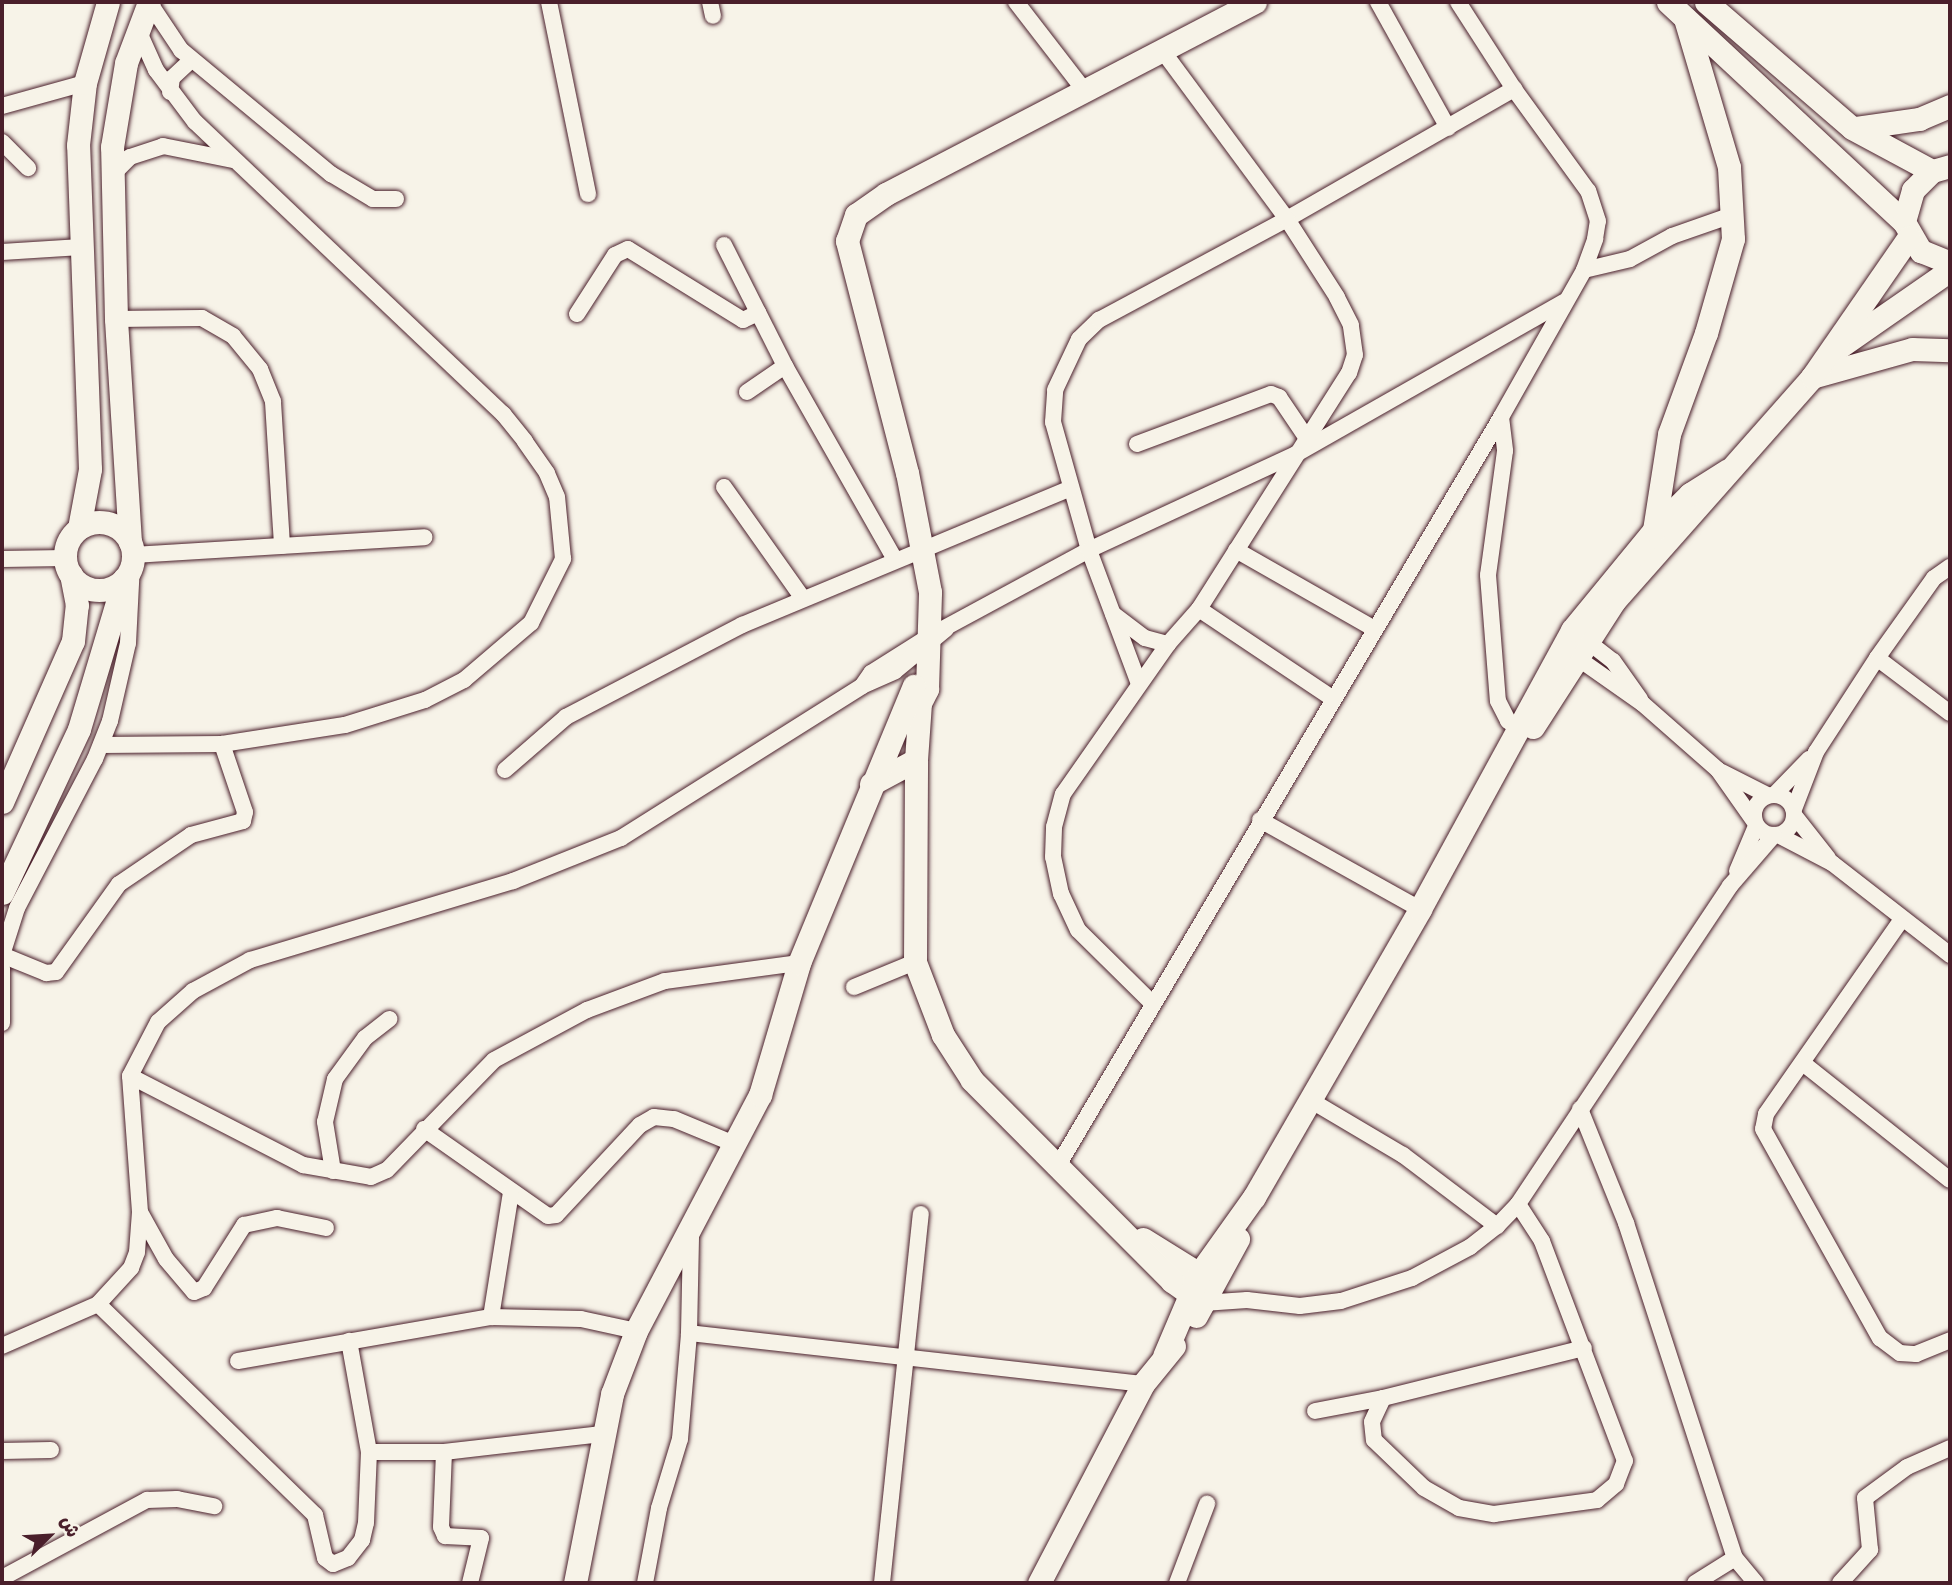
<!DOCTYPE html>
<html>
<head>
<meta charset="utf-8">
<style>
	body { margin:0 }
	#map { position:relative; width:1952px; height:1585px; overflow:hidden; background:#f7f3e8; font-family:"Indie Flower","Playpen Sans Arabic",sans-serif }
	div>[style] { position:absolute }
	[style*='--x'] { left:calc(var(--x)*1px); top:calc(var(--y)*1px); width:calc(var(--w)*1px); rotate:calc(var(--a)*1deg) }
	.roads { filter:drop-shadow(0 0 2px #4a1f2b) drop-shadow(0 0 2px #4a1f2b) }
	.street>* { height:16px; margin:-8px; padding:0 8px; transform-origin:8px; border-radius:8px; background:#f7f3e8 }
	.street>.ring { margin:-8px; padding:0; box-sizing:content-box; background:none; border:16px solid #f7f3e8; border-radius:50% }
	.secondary>* { height:23px; margin:-11.5px; padding:0 11.5px; transform-origin:11.5px; border-radius:11.5px; background:#f7f3e8 }
	.secondary>.ring { margin:-11.5px; padding:0; box-sizing:content-box; background:none; border:23px solid #f7f3e8; border-radius:50% }
	span { translate:-50% -50%; white-space:nowrap; text-align:center; line-height:1.15; -webkit-text-stroke:5px #f7f3e8; paint-order:stroke }
	.frame { position:absolute; inset:0; border:4px solid #4a1f2b; pointer-events:none }
	.north { position:absolute; left:14px; top:1501px; width:70px; height:70px; -webkit-text-stroke:5px #f7f3e8; paint-order:stroke; rotate:66deg; font-size:19px; font-weight:700; line-height:28px; text-align:center; color:#4a1f2b }
	.north::after { content:''; display:block; margin:auto; width:24px; height:32px; background:#4a1f2b; clip-path:polygon(50% 0,100% 100%,50% 72%,0 100%) }
</style>
</head>
<body>
<div id="map">
	<div class="roads">
		<div class="street">
			<div style="--x:149;--y:2;--w:58;--a:56.3"></div>
			<div style="--x:181;--y:50;--w:195;--a:39.6"></div>
			<div style="--x:331;--y:174;--w:49;--a:30.8"></div>
			<div style="--x:373;--y:199;--w:23;--a:0"></div>
			<div style="--x:549;--y:2;--w:196;--a:78.5"></div>
			<div style="--x:710;--y:2;--w:14;--a:78"></div>
			<div style="--x:1016;--y:2;--w:111;--a:52.3"></div>
			<div style="--x:1378;--y:2;--w:144;--a:60.9"></div>
			<div style="--x:170;--y:92;--w:14;--a:-82"></div>
			<div style="--x:172;--y:78;--w:26;--a:-43"></div>
			<div style="--x:2;--y:106;--w:86;--a:-15.5"></div>
			<div style="--x:2;--y:142;--w:37;--a:45"></div>
			<div style="--x:113;--y:174;--w:24;--a:-45"></div>
			<div style="--x:130;--y:157;--w:35;--a:-18"></div>
			<div style="--x:163;--y:146;--w:71;--a:11.3"></div>
			<div style="--x:724;--y:245;--w:136;--a:63.2"></div>
			<div style="--x:785;--y:366;--w:221;--a:60.4"></div>
			<div style="--x:2;--y:252;--w:79;--a:-3.6"></div>
			<div style="--x:1584;--y:270;--w:47;--a:-13.4"></div>
			<div style="--x:1630;--y:259;--w:48;--a:-28.7"></div>
			<div style="--x:1672;--y:236;--w:64;--a:-19.3"></div>
			<div style="--x:577;--y:314;--w:70;--a:-57.2"></div>
			<div style="--x:615;--y:255;--w:14;--a:-25"></div>
			<div style="--x:628;--y:249;--w:135;--a:31.7"></div>
			<div style="--x:743;--y:320;--w:17;--a:-25"></div>
			<div style="--x:116;--y:319;--w:86;--a:-0.7"></div>
			<div style="--x:202;--y:318;--w:36;--a:30"></div>
			<div style="--x:233;--y:336;--w:43;--a:50.7"></div>
			<div style="--x:260;--y:369;--w:35;--a:68"></div>
			<div style="--x:273;--y:402;--w:144;--a:86.4"></div>
			<div style="--x:747;--y:392;--w:46;--a:-34.4"></div>
			<div style="--x:1501;--y:417;--w:34;--a:83"></div>
			<div style="--x:1505;--y:451;--w:125;--a:97.8"></div>
			<div style="--x:1488;--y:575;--w:126;--a:85.5"></div>
			<div style="--x:1498;--y:701;--w:22;--a:63"></div>
			<div style="--x:1508;--y:721;--w:12;--a:35"></div>
			<div style="--x:1137;--y:444;--w:143;--a:-20.5"></div>
			<div style="--x:1271;--y:394;--w:9;--a:21"></div>
			<div style="--x:1279;--y:397;--w:48;--a:56"></div>
			<div style="--x:724;--y:487;--w:135;--a:54.7"></div>
			<div style="--x:1236;--y:550;--w:158;--a:29.7"></div>
			<div style="--x:133;--y:555;--w:292;--a:-3.5"></div>
			<div style="--x:2;--y:559;--w:63;--a:-0.9"></div>
			<div style="--x:1199;--y:609;--w:160;--a:33.8"></div>
			<div style="--x:1113;--y:614;--w:40;--a:37"></div>
			<div style="--x:1145;--y:638;--w:24;--a:15"></div>
			<div style="--x:1582;--y:637;--w:39;--a:38"></div>
			<div style="--x:1613;--y:661;--w:47;--a:54.6"></div>
			<div style="--x:1569;--y:652;--w:90;--a:35.1"></div>
			<div style="--x:1643;--y:704;--w:100;--a:41.3"></div>
			<div style="--x:1718;--y:770;--w:62;--a:54.8"></div>
			<div style="--x:1877;--y:658;--w:91;--a:37"></div>
			<div style="--x:1139;--y:684;--w:143;--a:-110.5"></div>
			<div style="--x:1089;--y:550;--w:133;--a:-105.7"></div>
			<div style="--x:1053;--y:422;--w:32;--a:-86"></div>
			<div style="--x:1055;--y:390;--w:56;--a:-64.8"></div>
			<div style="--x:1079;--y:339;--w:28;--a:-44"></div>
			<div style="--x:1099;--y:320;--w:213;--a:-28.2"></div>
			<div style="--x:1287;--y:219;--w:262;--a:-29.8"></div>
			<div style="--x:862;--y:686;--w:16;--a:-55"></div>
			<div style="--x:871;--y:673;--w:67;--a:-32.3"></div>
			<div style="--x:928;--y:637;--w:183;--a:-28.4"></div>
			<div style="--x:1089;--y:550;--w:228;--a:-24.9"></div>
			<div style="--x:1296;--y:454;--w:308;--a:-29.6"></div>
			<div style="--x:101;--y:745;--w:121;--a:-0.5"></div>
			<div style="--x:222;--y:744;--w:124;--a:-8.8"></div>
			<div style="--x:345;--y:725;--w:84;--a:-17.4"></div>
			<div style="--x:425;--y:700;--w:44;--a:-27.1"></div>
			<div style="--x:464;--y:680;--w:88;--a:-40.4"></div>
			<div style="--x:531;--y:623;--w:72;--a:-63.4"></div>
			<div style="--x:563;--y:559;--w:62;--a:-95.5"></div>
			<div style="--x:557;--y:497;--w:26;--a:-113"></div>
			<div style="--x:547;--y:473;--w:39;--a:-125"></div>
			<div style="--x:525;--y:441;--w:35;--a:-129"></div>
			<div style="--x:503;--y:414;--w:424;--a:-136.5"></div>
			<div style="--x:195;--y:122;--w:65;--a:-126.9"></div>
			<div style="--x:156;--y:70;--w:44;--a:-114.2"></div>
			<div style="--x:505;--y:770;--w:81;--a:-41"></div>
			<div style="--x:566;--y:717;--w:199;--a:-27.6"></div>
			<div style="--x:742;--y:625;--w:354;--a:-22.6"></div>
			<div style="--x:1722;--y:772;--w:51;--a:27.1"></div>
			<div style="--x:1775;--y:794;--w:49;--a:-45.8"></div>
			<div class="ring" style="left:1754px;top:795px;width:24px;height:24px"></div>
			<div style="--x:1794;--y:809;--w:61;--a:-68.9"></div>
			<div style="--x:1816;--y:752;--w:112;--a:-57"></div>
			<div style="--x:1877;--y:658;--w:98;--a:-54.5"></div>
			<div style="--x:1934;--y:578;--w:19;--a:-35"></div>
			<div style="--x:1794;--y:815;--w:55;--a:51.7"></div>
			<div style="--x:1260;--y:820;--w:183;--a:29.1"></div>
			<div style="--x:1778;--y:835;--w:61;--a:27.4"></div>
			<div style="--x:1832;--y:863;--w:150;--a:37.9"></div>
			<div style="--x:1737;--y:871;--w:49;--a:-67.1"></div>
			<div style="--x:1902;--y:919;--w:238;--a:124.9"></div>
			<div style="--x:1766;--y:1114;--w:15;--a:101"></div>
			<div style="--x:1763;--y:1129;--w:240;--a:60.8"></div>
			<div style="--x:1880;--y:1338;--w:25;--a:37"></div>
			<div style="--x:1900;--y:1353;--w:16;--a:4"></div>
			<div style="--x:1916;--y:1354;--w:37;--a:-22"></div>
			<div style="--x:2;--y:955;--w:49;--a:-72.3"></div>
			<div style="--x:17;--y:908;--w:168;--a:-62.4"></div>
			<div style="--x:95;--y:759;--w:41;--a:-68.5"></div>
			<div style="--x:110;--y:721;--w:80;--a:-77"></div>
			<div style="--x:128;--y:643;--w:79;--a:-87.1"></div>
			<div style="--x:2;--y:955;--w:48;--a:22.2"></div>
			<div style="--x:46;--y:973;--w:10;--a:-6"></div>
			<div style="--x:56;--y:972;--w:108;--a:-54.4"></div>
			<div style="--x:119;--y:884;--w:87;--a:-34.2"></div>
			<div style="--x:191;--y:835;--w:54;--a:-15.1"></div>
			<div style="--x:243;--y:821;--w:9;--a:-77"></div>
			<div style="--x:245;--y:812;--w:72;--a:-108.7"></div>
			<div style="--x:2;--y:968;--w:55;--a:90"></div>
			<div style="--x:854;--y:987;--w:66;--a:-22.3"></div>
			<div style="--x:1153;--y:1004;--w:105;--a:-135.4"></div>
			<div style="--x:1078;--y:930;--w:40;--a:-115"></div>
			<div style="--x:1061;--y:894;--w:38;--a:-102"></div>
			<div style="--x:1053;--y:857;--w:30;--a:-88"></div>
			<div style="--x:1054;--y:827;--w:34;--a:-75"></div>
			<div style="--x:1063;--y:794;--w:183;--a:-55"></div>
			<div style="--x:1168;--y:644;--w:47;--a:-48.5"></div>
			<div style="--x:1199;--y:609;--w:280;--a:-57.6"></div>
			<div style="--x:1349;--y:373;--w:19;--a:-72"></div>
			<div style="--x:1355;--y:355;--w:30;--a:-98"></div>
			<div style="--x:1351;--y:325;--w:31;--a:-117"></div>
			<div style="--x:1337;--y:297;--w:93;--a:-122.7"></div>
			<div style="--x:1287;--y:219;--w:210;--a:-126.5"></div>
			<div style="--x:1804;--y:1064;--w:186;--a:38.5"></div>
			<div style="--x:130;--y:1076;--w:195;--a:27.2"></div>
			<div style="--x:303;--y:1165;--w:69;--a:10"></div>
			<div style="--x:371;--y:1177;--w:17;--a:-24"></div>
			<div style="--x:387;--y:1170;--w:153;--a:-45.8"></div>
			<div style="--x:494;--y:1060;--w:106;--a:-28.3"></div>
			<div style="--x:587;--y:1010;--w:83;--a:-20.4"></div>
			<div style="--x:665;--y:981;--w:135;--a:-7.7"></div>
			<div style="--x:1310;--y:1100;--w:108;--a:30.6"></div>
			<div style="--x:1403;--y:1155;--w:118;--a:37.1"></div>
			<div style="--x:1580;--y:1109;--w:123;--a:68"></div>
			<div style="--x:1626;--y:1223;--w:352;--a:72"></div>
			<div style="--x:1735;--y:1558;--w:33;--a:50"></div>
			<div style="--x:424;--y:1129;--w:151;--a:35.1"></div>
			<div style="--x:548;--y:1216;--w:8;--a:-7"></div>
			<div style="--x:556;--y:1215;--w:123;--a:-47"></div>
			<div style="--x:640;--y:1125;--w:16;--a:-30"></div>
			<div style="--x:654;--y:1117;--w:20;--a:6"></div>
			<div style="--x:674;--y:1119;--w:65;--a:22.6"></div>
			<div style="--x:1056;--y:1169;--w:874;--a:-59.38"></div>
			<div style="--x:1501;--y:417;--w:169;--a:-60.5"></div>
			<div style="--x:1584;--y:270;--w:33;--a:-70"></div>
			<div style="--x:1595;--y:239;--w:18;--a:-81"></div>
			<div style="--x:1598;--y:221;--w:32;--a:-108"></div>
			<div style="--x:1588;--y:191;--w:126;--a:-126"></div>
			<div style="--x:1514;--y:89;--w:103;--a:-122.8"></div>
			<div style="--x:333;--y:1171;--w:50;--a:-99.3"></div>
			<div style="--x:325;--y:1122;--w:44;--a:-76.9"></div>
			<div style="--x:335;--y:1079;--w:51;--a:-53.8"></div>
			<div style="--x:365;--y:1038;--w:31;--a:-38"></div>
			<div style="--x:141;--y:1214;--w:51;--a:60.9"></div>
			<div style="--x:166;--y:1259;--w:43;--a:49.7"></div>
			<div style="--x:194;--y:1292;--w:11;--a:-22"></div>
			<div style="--x:204;--y:1288;--w:75;--a:-57.6"></div>
			<div style="--x:244;--y:1225;--w:34;--a:-12"></div>
			<div style="--x:277;--y:1218;--w:50;--a:11.5"></div>
			<div style="--x:1203;--y:1303;--w:44;--a:-3.9"></div>
			<div style="--x:1247;--y:1300;--w:53;--a:6.5"></div>
			<div style="--x:1300;--y:1306;--w:41;--a:-7"></div>
			<div style="--x:1341;--y:1301;--w:75;--a:-17.9"></div>
			<div style="--x:1412;--y:1278;--w:66;--a:-28.1"></div>
			<div style="--x:1470;--y:1247;--w:34;--a:-38"></div>
			<div style="--x:1497;--y:1226;--w:30;--a:-46"></div>
			<div style="--x:1518;--y:1204;--w:382;--a:-56.3"></div>
			<div style="--x:1730;--y:886;--w:67;--a:-49.2"></div>
			<div style="--x:98;--y:1304;--w:303;--a:44.2"></div>
			<div style="--x:315;--y:1515;--w:44;--a:76.9"></div>
			<div style="--x:325;--y:1558;--w:10;--a:37"></div>
			<div style="--x:333;--y:1564;--w:16;--a:-22"></div>
			<div style="--x:348;--y:1558;--w:23;--a:-52"></div>
			<div style="--x:362;--y:1540;--w:17;--a:-77"></div>
			<div style="--x:366;--y:1523;--w:71;--a:-87.6"></div>
			<div style="--x:369;--y:1452;--w:113;--a:-100.2"></div>
			<div style="--x:491;--y:1317;--w:127;--a:-80.9"></div>
			<div style="--x:689;--y:1333;--w:457;--a:6.4"></div>
			<div style="--x:2;--y:1346;--w:105;--a:-23.6"></div>
			<div style="--x:98;--y:1304;--w:49;--a:-47.5"></div>
			<div style="--x:131;--y:1268;--w:17;--a:-69"></div>
			<div style="--x:137;--y:1252;--w:40;--a:-85.7"></div>
			<div style="--x:140;--y:1212;--w:136;--a:-94.2"></div>
			<div style="--x:130;--y:1076;--w:61;--a:-62.6"></div>
			<div style="--x:158;--y:1022;--w:47;--a:-41.5"></div>
			<div style="--x:193;--y:991;--w:65;--a:-28.5"></div>
			<div style="--x:250;--y:960;--w:275;--a:-16.7"></div>
			<div style="--x:513;--y:881;--w:116;--a:-21.7"></div>
			<div style="--x:621;--y:838;--w:285;--a:-32.2"></div>
			<div style="--x:862;--y:686;--w:36;--a:-24"></div>
			<div style="--x:895;--y:671;--w:66;--a:-39.5"></div>
			<div style="--x:238;--y:1361;--w:257;--a:-9.9"></div>
			<div style="--x:491;--y:1317;--w:90;--a:1.3"></div>
			<div style="--x:581;--y:1319;--w:56;--a:12.3"></div>
			<div style="--x:1383;--y:1398;--w:207;--a:-14"></div>
			<div style="--x:1315;--y:1411;--w:69;--a:-10.8"></div>
			<div style="--x:1383;--y:1398;--w:26;--a:115"></div>
			<div style="--x:1372;--y:1422;--w:18;--a:84"></div>
			<div style="--x:1374;--y:1440;--w:69;--a:43.8"></div>
			<div style="--x:1424;--y:1488;--w:40;--a:29.7"></div>
			<div style="--x:1459;--y:1508;--w:36;--a:10"></div>
			<div style="--x:1494;--y:1514;--w:104;--a:-7.7"></div>
			<div style="--x:1597;--y:1500;--w:25;--a:-40"></div>
			<div style="--x:1616;--y:1484;--w:25;--a:-69"></div>
			<div style="--x:1625;--y:1461;--w:235;--a:-110.7"></div>
			<div style="--x:1542;--y:1241;--w:44;--a:-123"></div>
			<div style="--x:2;--y:1451;--w:49;--a:-1.2"></div>
			<div style="--x:369;--y:1452;--w:75;--a:0"></div>
			<div style="--x:444;--y:1452;--w:159;--a:-6.5"></div>
			<div style="--x:444;--y:1452;--w:75;--a:92.3"></div>
			<div style="--x:441;--y:1527;--w:10;--a:66"></div>
			<div style="--x:445;--y:1536;--w:36;--a:3"></div>
			<div style="--x:481;--y:1538;--w:46;--a:103.7"></div>
			<div style="--x:2;--y:1578;--w:165;--a:-28.3"></div>
			<div style="--x:147;--y:1500;--w:30;--a:-2"></div>
			<div style="--x:177;--y:1499;--w:38;--a:11"></div>
			<div style="--x:645;--y:1583;--w:76;--a:-79.4"></div>
			<div style="--x:659;--y:1508;--w:72;--a:-73.1"></div>
			<div style="--x:680;--y:1439;--w:106;--a:-85.1"></div>
			<div style="--x:689;--y:1333;--w:99;--a:-88.8"></div>
			<div style="--x:882;--y:1583;--w:371;--a:-84"></div>
			<div style="--x:1177;--y:1583;--w:85;--a:-69.2"></div>
			<div style="--x:1695;--y:1583;--w:47;--a:-32"></div>
			<div style="--x:1840;--y:1583;--w:45;--a:-47.7"></div>
			<div style="--x:1870;--y:1550;--w:52;--a:-95.5"></div>
			<div style="--x:1865;--y:1498;--w:52;--a:-36.4"></div>
			<div style="--x:1907;--y:1467;--w:47;--a:-23.8"></div>
		</div>
		<div class="secondary">
			<div style="--x:1668;--y:2;--w:323;--a:43"></div>
			<div style="--x:1706;--y:2;--w:193;--a:40.8"></div>
			<div style="--x:1852;--y:128;--w:91;--a:28.3"></div>
			<div style="--x:1856;--y:128;--w:64;--a:-8.1"></div>
			<div style="--x:1919;--y:119;--w:34;--a:-23"></div>
			<div style="--x:1950;--y:166;--w:19;--a:164"></div>
			<div style="--x:1932;--y:171;--w:27;--a:135"></div>
			<div style="--x:1913;--y:190;--w:33;--a:106"></div>
			<div style="--x:1904;--y:222;--w:34;--a:60"></div>
			<div style="--x:1921;--y:251;--w:31;--a:22"></div>
			<div style="--x:1835;--y:350;--w:140;--a:-34.8"></div>
			<div style="--x:1812;--y:377;--w:104;--a:-15.6"></div>
			<div style="--x:1912;--y:349;--w:38;--a:2"></div>
			<div class="ring" style="left:65px;top:522px;width:45px;height:45px"></div>
			<div style="--x:79;--y:528;--w:60;--a:-79.4"></div>
			<div style="--x:90;--y:469;--w:324;--a:-92.1"></div>
			<div style="--x:78;--y:145;--w:62;--a:-83.6"></div>
			<div style="--x:85;--y:83;--w:84;--a:-74.1"></div>
			<div style="--x:1654;--y:530;--w:97;--a:-81.1"></div>
			<div style="--x:1669;--y:434;--w:108;--a:-69.9"></div>
			<div style="--x:1706;--y:333;--w:98;--a:-74"></div>
			<div style="--x:1733;--y:239;--w:72;--a:-93.2"></div>
			<div style="--x:1729;--y:167;--w:155;--a:-106.5"></div>
			<div style="--x:130;--y:542;--w:223;--a:-93.6"></div>
			<div style="--x:116;--y:319;--w:172;--a:-91.3"></div>
			<div style="--x:112;--y:147;--w:85;--a:-80.5"></div>
			<div style="--x:126;--y:63;--w:65;--a:-69.3"></div>
			<div style="--x:1533;--y:727;--w:151;--a:-57.2"></div>
			<div style="--x:1615;--y:600;--w:298;--a:-48.5"></div>
			<div style="--x:1812;--y:377;--w:170;--a:-55.3"></div>
			<div style="--x:871;--y:784;--w:51;--a:-28.1"></div>
			<div style="--x:2;--y:802;--w:176;--a:-66.2"></div>
			<div style="--x:73;--y:641;--w:36;--a:-84"></div>
			<div style="--x:77;--y:605;--w:31;--a:-101"></div>
			<div style="--x:2;--y:893;--w:181;--a:-64.8"></div>
			<div style="--x:79;--y:729;--w:157;--a:-73.3"></div>
			<div style="--x:1143;--y:1239;--w:81;--a:31.9"></div>
			<div style="--x:1203;--y:1303;--w:38;--a:-145"></div>
			<div style="--x:1172;--y:1281;--w:284;--a:-134.9"></div>
			<div style="--x:972;--y:1080;--w:54;--a:-122.8"></div>
			<div style="--x:943;--y:1035;--w:78;--a:-111"></div>
			<div style="--x:915;--y:962;--w:202;--a:-89.7"></div>
			<div style="--x:916;--y:760;--w:57;--a:-86"></div>
			<div style="--x:920;--y:703;--w:16;--a:-63"></div>
			<div style="--x:927;--y:689;--w:97;--a:-88.2"></div>
			<div style="--x:930;--y:592;--w:121;--a:-100.9"></div>
			<div style="--x:907;--y:473;--w:240;--a:-104.5"></div>
			<div style="--x:847;--y:241;--w:28;--a:-71"></div>
			<div style="--x:856;--y:215;--w:37;--a:-35"></div>
			<div style="--x:886;--y:194;--w:416;--a:-27.5"></div>
			<div style="--x:1196;--y:1316;--w:88;--a:-61.4"></div>
			<div style="--x:1164;--y:1356;--w:89;--a:-66.9"></div>
			<div style="--x:1199;--y:1274;--w:95;--a:-54.5"></div>
			<div style="--x:1254;--y:1197;--w:332;--a:-60"></div>
			<div style="--x:1420;--y:909;--w:318;--a:-61.4"></div>
			<div style="--x:1572;--y:630;--w:129;--a:-50.6"></div>
			<div style="--x:1654;--y:530;--w:51;--a:-45"></div>
			<div style="--x:1690;--y:494;--w:45;--a:-32.3"></div>
			<div style="--x:575;--y:1583;--w:193;--a:-78.9"></div>
			<div style="--x:612;--y:1394;--w:67;--a:-69.1"></div>
			<div style="--x:636;--y:1331;--w:267;--a:-62.3"></div>
			<div style="--x:760;--y:1095;--w:138;--a:-73.5"></div>
			<div style="--x:799;--y:963;--w:300;--a:-67.5"></div>
			<div style="--x:1039;--y:1583;--w:225;--a:-62.4"></div>
			<div style="--x:1143;--y:1384;--w:49;--a:-50.8"></div>
		</div>
	</div>
	<div class="frame"></div>
	<div class="north">ش</div>
</div>
</body>
</html>
